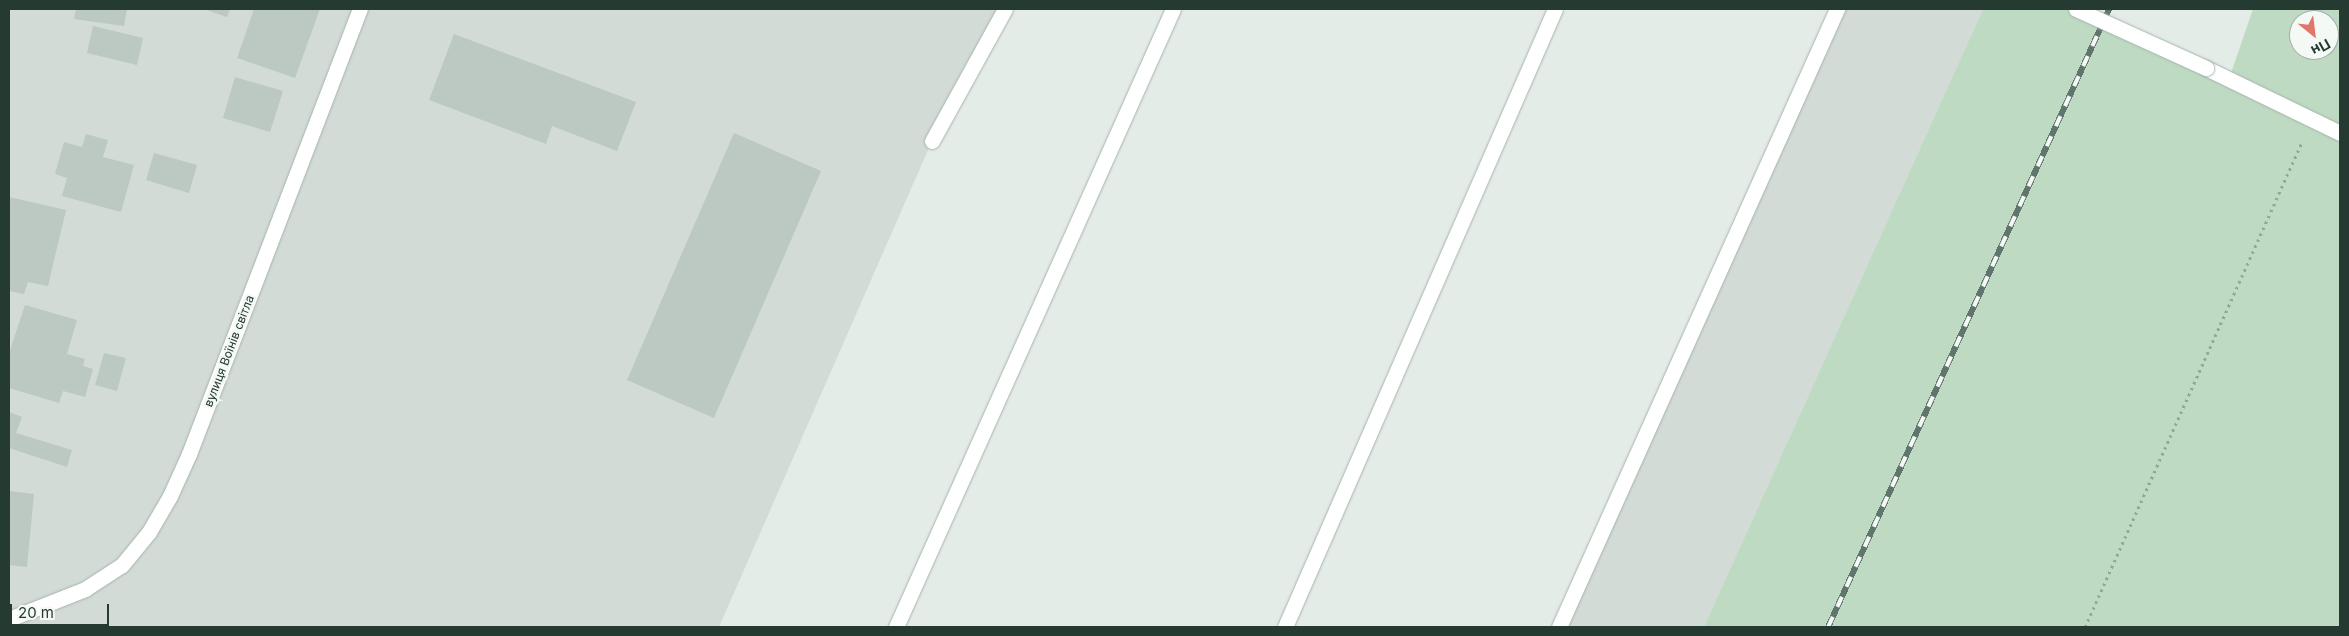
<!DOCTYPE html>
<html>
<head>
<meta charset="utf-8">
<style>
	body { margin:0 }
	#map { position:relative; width:2349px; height:636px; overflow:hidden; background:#e4ece7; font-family:Inter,sans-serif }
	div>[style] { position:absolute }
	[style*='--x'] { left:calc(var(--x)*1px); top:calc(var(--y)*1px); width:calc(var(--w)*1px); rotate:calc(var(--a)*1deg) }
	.built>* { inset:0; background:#d2dbd6 }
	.green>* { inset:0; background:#bfdac2 }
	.building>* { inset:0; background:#bcc9c2 }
	.path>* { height:3px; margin-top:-1.5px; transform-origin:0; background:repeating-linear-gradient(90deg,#88ab9b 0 2.5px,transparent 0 6.5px) }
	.roads { filter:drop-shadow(0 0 1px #a7b3ad) drop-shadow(0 0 1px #a7b3ad) }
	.lane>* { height:15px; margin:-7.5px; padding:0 7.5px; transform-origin:7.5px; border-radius:7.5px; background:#fff }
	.street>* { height:15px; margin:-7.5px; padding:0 7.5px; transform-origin:7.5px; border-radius:7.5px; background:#fff }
	.secondary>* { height:15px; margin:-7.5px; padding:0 7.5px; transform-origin:7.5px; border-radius:7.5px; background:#fff }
	.rail>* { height:5.5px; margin-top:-2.75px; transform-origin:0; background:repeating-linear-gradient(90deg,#f4f9f6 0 11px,#60766d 0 22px); box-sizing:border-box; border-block:1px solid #60766d }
	.bridges { filter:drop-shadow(0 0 1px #a3b6ad) drop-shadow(0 0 1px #a3b6ad) }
	.secondary-bridge>* { height:15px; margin:-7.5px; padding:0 7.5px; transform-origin:7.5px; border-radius:7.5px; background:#fff }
	span { translate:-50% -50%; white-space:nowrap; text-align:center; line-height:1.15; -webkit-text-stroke:5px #f4f9f6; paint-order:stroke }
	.street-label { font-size:12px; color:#253b32 }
	.frame { position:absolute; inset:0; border:10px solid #253b32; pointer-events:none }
	.north { position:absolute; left:2289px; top:10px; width:50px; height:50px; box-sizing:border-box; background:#f4f9f6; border:1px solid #a1ada8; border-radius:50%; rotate:151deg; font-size:14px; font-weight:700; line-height:20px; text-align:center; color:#253b32 }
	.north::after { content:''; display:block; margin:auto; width:18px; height:22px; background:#e2766c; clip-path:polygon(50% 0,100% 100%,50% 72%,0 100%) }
	.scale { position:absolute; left:10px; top:604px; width:99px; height:22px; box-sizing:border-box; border:2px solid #253b32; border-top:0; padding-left:6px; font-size:15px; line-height:18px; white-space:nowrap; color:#253b32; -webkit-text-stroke:4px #f4f9f6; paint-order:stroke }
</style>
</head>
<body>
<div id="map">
	<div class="built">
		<div style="clip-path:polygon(9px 9px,1005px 9px,932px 141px,719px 627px,9px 627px)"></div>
		<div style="clip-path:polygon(1837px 9px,1983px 9px,1704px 627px,1559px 627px)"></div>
	</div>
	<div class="green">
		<div style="clip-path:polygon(evenodd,1983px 9px,2074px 9px,2229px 79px,2253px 9px,2340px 9px,2340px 627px,1704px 627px,1983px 9px,2299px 20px,2329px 20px,2329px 50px,2299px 50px,2299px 20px)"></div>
	</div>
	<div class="building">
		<div style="clip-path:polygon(76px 9px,127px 9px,124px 26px,74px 19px)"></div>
		<div style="clip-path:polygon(204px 9px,230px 9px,227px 17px)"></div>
		<div style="clip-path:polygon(254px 9px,320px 9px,295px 78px,237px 58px)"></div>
		<div style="clip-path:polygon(93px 26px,143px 38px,137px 65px,87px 53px)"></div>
		<div style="clip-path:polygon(454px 34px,636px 102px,617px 151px,552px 126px,546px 144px,429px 100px)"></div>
		<div style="clip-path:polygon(235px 77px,283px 91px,270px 132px,223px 118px)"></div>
		<div style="clip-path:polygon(734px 133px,821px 171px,714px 418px,627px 380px)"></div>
		<div style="clip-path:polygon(86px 134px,108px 140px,103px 157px,134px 165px,121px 212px,62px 196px,67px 178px,55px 174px,64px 142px,82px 147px)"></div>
		<div style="clip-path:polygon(154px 153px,197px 165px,189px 193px,146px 180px)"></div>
		<div style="clip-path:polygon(9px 197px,66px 210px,48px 286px,28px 282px,24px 294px,9px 291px)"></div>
		<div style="clip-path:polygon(25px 305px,77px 320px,67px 354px,85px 359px,83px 366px,93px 369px,85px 397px,63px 391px,59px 403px,9px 388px,9px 353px)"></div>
		<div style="clip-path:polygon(104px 353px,126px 358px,117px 391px,95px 385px)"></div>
		<div style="clip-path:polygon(9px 412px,22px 417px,16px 433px,72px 450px,67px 467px,9px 448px)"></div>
		<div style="clip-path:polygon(9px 491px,34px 494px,27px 567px,9px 565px)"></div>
	</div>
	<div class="path">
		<div style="--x:2085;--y:627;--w:531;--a:-65.9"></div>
	</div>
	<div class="roads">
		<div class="lane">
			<div style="--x:932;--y:141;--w:151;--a:-61.1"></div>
			<div style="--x:1559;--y:627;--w:678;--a:-65.78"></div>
		</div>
		<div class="street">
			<div style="--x:896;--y:627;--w:677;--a:-65.86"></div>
			<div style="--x:1285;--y:627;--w:674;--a:-66.4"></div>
		</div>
		<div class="secondary">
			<div style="--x:2206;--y:68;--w:149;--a:25.9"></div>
			<div style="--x:9;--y:619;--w:82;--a:-21.5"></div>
			<div style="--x:85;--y:589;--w:44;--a:-33"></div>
			<div style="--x:122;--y:565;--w:43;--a:-50.7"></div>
			<div style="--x:149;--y:532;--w:42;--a:-59.7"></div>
			<div style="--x:170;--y:496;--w:46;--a:-65.7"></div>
			<div style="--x:189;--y:454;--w:477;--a:-69"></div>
		</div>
	</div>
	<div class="rail">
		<div style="--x:1828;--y:627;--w:679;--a:-65.55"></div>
	</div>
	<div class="bridges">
		<div class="secondary-bridge">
			<div style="--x:2076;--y:9;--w:143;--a:24.4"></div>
		</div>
	</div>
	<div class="street-label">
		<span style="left:229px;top:351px;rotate:-69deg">вулиця Воїнів світла</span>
	</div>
	<div class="frame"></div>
	<div class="north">Пн</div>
	<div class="scale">20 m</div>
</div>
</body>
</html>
